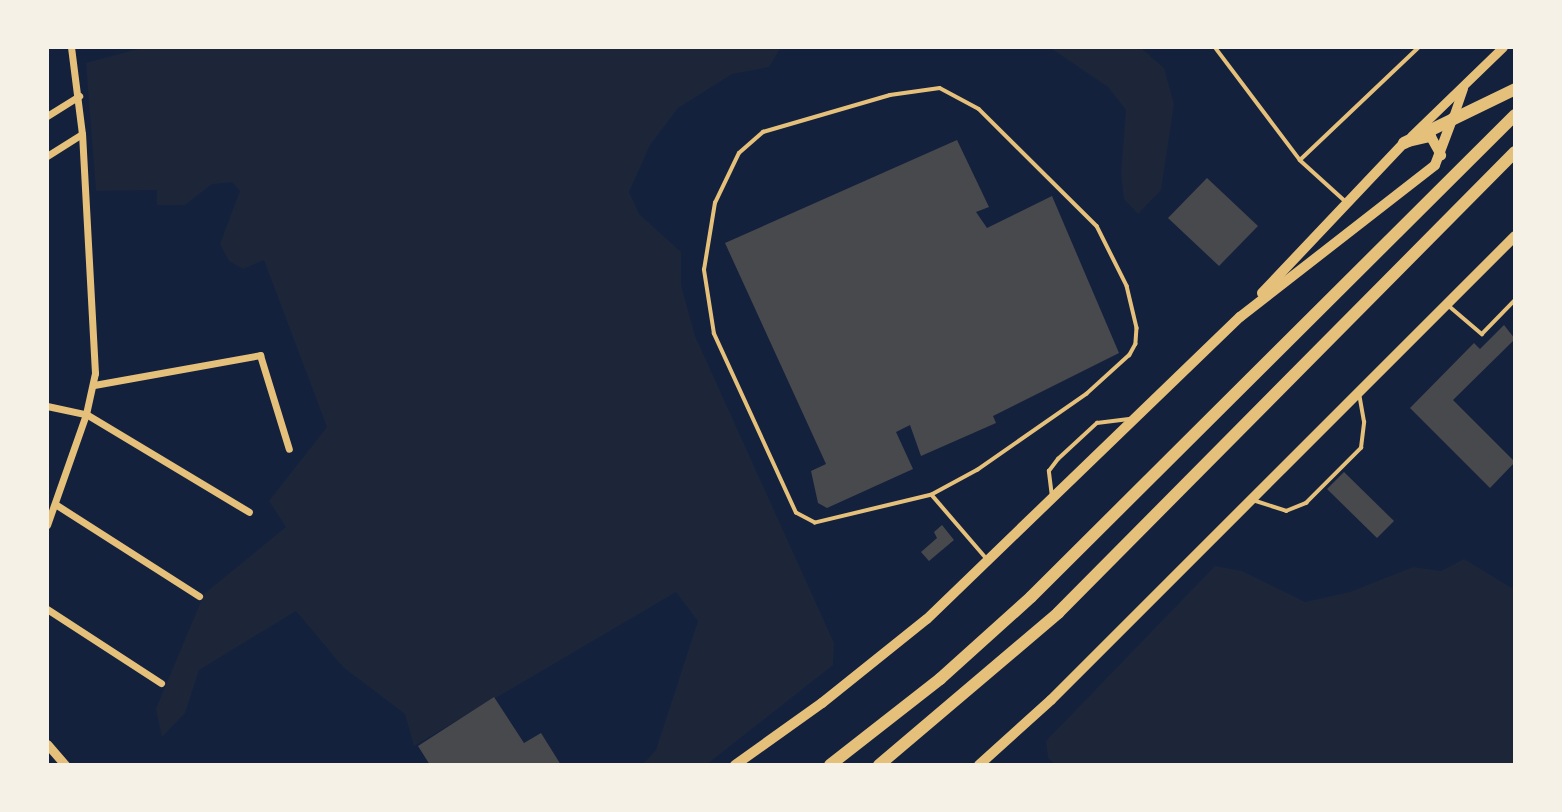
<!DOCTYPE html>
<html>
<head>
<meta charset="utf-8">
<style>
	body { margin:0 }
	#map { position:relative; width:1562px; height:812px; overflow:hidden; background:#14213d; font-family:"Nunito Sans",sans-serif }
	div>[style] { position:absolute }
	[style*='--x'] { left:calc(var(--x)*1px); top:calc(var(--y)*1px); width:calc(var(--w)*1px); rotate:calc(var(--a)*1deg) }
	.green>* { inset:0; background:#1d2539 }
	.building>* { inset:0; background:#48494c }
	.service>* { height:3.5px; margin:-1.75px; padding:0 1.75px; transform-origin:1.75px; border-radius:1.75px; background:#e5c07b }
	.minor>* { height:7px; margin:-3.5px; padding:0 3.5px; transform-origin:3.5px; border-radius:3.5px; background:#e5c07b }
	.tertiary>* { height:9px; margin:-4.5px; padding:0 4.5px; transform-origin:4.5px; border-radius:4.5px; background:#e5c07b }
	.secondary>* { height:10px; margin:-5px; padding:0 5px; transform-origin:5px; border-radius:5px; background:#e5c07b }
	.motorway>* { height:12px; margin:-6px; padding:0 6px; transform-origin:6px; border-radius:6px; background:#e5c07b }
	span { translate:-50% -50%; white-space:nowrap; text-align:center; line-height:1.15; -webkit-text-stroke:5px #f6f1e7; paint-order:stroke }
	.frame { position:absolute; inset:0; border:49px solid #f6f1e7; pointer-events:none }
</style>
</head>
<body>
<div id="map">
	<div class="green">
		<div style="clip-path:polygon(145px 47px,781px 47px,769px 67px,732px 74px,678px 108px,650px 145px,629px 192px,639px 214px,681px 252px,681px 285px,695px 336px,834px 643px,833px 665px,706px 765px,642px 765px,656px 750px,698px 621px,676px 592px,414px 746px,405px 714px,343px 667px,296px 611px,199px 670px,185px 713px,162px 737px,156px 709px,204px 594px,286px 527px,269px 501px,327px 427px,264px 260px,243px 269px,229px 261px,220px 244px,240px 191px,232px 182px,212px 184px,185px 205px,157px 205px,157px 190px,96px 191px,86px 63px)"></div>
		<div style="clip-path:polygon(1049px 47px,1140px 47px,1164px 68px,1174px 104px,1161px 190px,1138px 214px,1124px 199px,1121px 173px,1126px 110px,1108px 87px)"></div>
		<div style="clip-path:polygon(1464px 559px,1515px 590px,1515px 765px,1056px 765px,1048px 758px,1046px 741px,1215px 566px,1242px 571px,1305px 602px,1350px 592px,1413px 567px,1441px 571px)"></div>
	</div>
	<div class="building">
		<div style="clip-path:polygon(957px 140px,989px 207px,976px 212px,987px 228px,1052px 196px,1119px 353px,993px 416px,996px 423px,921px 456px,910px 425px,896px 432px,913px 469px,827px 508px,818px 503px,811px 471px,826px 464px,725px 243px)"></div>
		<div style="clip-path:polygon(1207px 178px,1258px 226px,1219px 266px,1168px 218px)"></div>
		<div style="clip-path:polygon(1504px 325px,1515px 339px,1453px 400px,1515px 462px,1490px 488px,1410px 408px,1474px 343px,1480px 349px)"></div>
		<div style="clip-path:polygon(1344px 472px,1394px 521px,1377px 538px,1327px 489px)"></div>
		<div style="clip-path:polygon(942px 525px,954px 540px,929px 561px,921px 552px,937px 538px,934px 532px)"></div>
		<div style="clip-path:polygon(494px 697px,524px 743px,541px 733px,561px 765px,430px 765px,418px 746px)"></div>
	</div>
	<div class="service">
		<div style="--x:1215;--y:47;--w:141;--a:53"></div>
		<div style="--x:1300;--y:160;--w:61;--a:42.3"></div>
		<div style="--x:940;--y:88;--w:44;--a:28.3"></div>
		<div style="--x:979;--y:109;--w:166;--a:44.8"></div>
		<div style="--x:1097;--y:226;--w:67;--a:63.4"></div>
		<div style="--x:1127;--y:286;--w:43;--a:76.6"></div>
		<div style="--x:1137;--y:328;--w:16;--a:94"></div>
		<div style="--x:1136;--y:344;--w:13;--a:119"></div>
		<div style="--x:1130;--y:355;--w:58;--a:137.8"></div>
		<div style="--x:1087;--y:394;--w:133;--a:145.1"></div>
		<div style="--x:978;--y:470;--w:52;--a:151.5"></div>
		<div style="--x:932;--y:495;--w:120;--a:166.5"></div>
		<div style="--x:815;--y:523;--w:21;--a:-152"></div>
		<div style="--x:796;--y:513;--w:197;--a:-114.6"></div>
		<div style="--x:714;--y:334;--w:65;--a:-98.9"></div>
		<div style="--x:704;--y:270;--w:68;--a:-80.7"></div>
		<div style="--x:715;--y:203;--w:55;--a:-64.4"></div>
		<div style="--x:739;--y:153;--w:32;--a:-41"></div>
		<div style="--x:763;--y:132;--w:132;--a:-16.2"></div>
		<div style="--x:890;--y:95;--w:50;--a:-8"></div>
		<div style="--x:1300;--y:160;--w:164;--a:-43.5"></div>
		<div style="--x:1448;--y:305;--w:45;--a:40.5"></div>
		<div style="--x:1482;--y:334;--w:47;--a:-45.9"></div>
		<div style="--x:932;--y:495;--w:86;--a:49.3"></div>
		<div style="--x:1052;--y:497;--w:26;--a:-97"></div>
		<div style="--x:1049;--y:471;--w:15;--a:-53"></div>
		<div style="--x:1058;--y:459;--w:53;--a:-42.7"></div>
		<div style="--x:1097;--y:423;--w:34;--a:-7"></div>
		<div style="--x:1253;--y:500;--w:35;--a:18"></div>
		<div style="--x:1286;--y:511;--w:22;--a:-22"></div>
		<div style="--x:1306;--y:503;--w:78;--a:-45"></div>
		<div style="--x:1361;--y:448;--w:26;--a:-83"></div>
		<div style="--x:1364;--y:422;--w:27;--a:-100"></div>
	</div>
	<div class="minor">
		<div style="--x:47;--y:116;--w:38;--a:-32"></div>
		<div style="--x:47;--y:156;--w:41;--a:-32.2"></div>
		<div style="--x:94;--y:385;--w:169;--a:-10.2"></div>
		<div style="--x:260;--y:355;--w:98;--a:72.9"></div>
		<div style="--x:47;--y:406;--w:40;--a:12"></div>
		<div style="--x:86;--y:414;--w:190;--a:31"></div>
		<div style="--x:55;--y:504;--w:171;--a:32.6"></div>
		<div style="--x:47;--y:525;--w:118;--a:-70.6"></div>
		<div style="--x:86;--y:414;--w:42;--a:-77.6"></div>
		<div style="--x:95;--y:373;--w:239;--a:-93.1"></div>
		<div style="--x:82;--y:134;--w:88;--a:-97.2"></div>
		<div style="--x:47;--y:609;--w:136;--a:33"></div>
	</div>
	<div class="tertiary">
		<div style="--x:1453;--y:117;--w:31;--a:-71"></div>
		<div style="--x:1411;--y:136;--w:128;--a:-44.1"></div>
		<div style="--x:47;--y:744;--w:28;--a:49"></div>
	</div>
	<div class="secondary">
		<div style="--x:1262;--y:293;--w:207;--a:-46.6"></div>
		<div style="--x:1404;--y:143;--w:28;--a:-13"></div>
		<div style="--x:1431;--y:137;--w:21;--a:61"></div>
		<div style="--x:735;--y:765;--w:107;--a:-35.5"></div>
		<div style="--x:822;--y:703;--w:134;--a:-38.7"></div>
		<div style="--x:927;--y:619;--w:435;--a:-44"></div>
		<div style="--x:1240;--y:317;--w:247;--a:-37.9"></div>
		<div style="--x:1435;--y:165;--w:51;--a:-69.4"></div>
		<div style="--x:979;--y:765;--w:97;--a:-42.1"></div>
		<div style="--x:1051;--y:700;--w:656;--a:-45"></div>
	</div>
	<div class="motorway">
		<div style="--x:1404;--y:143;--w:123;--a:-25.9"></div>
		<div style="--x:830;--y:765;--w:140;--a:-38"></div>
		<div style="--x:940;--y:679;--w:122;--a:-42"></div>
		<div style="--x:1031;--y:597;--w:683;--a:-44.88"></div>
		<div style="--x:879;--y:765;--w:235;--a:-40.3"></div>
		<div style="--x:1058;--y:613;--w:649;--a:-45.25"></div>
	</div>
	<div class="frame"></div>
</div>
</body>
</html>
